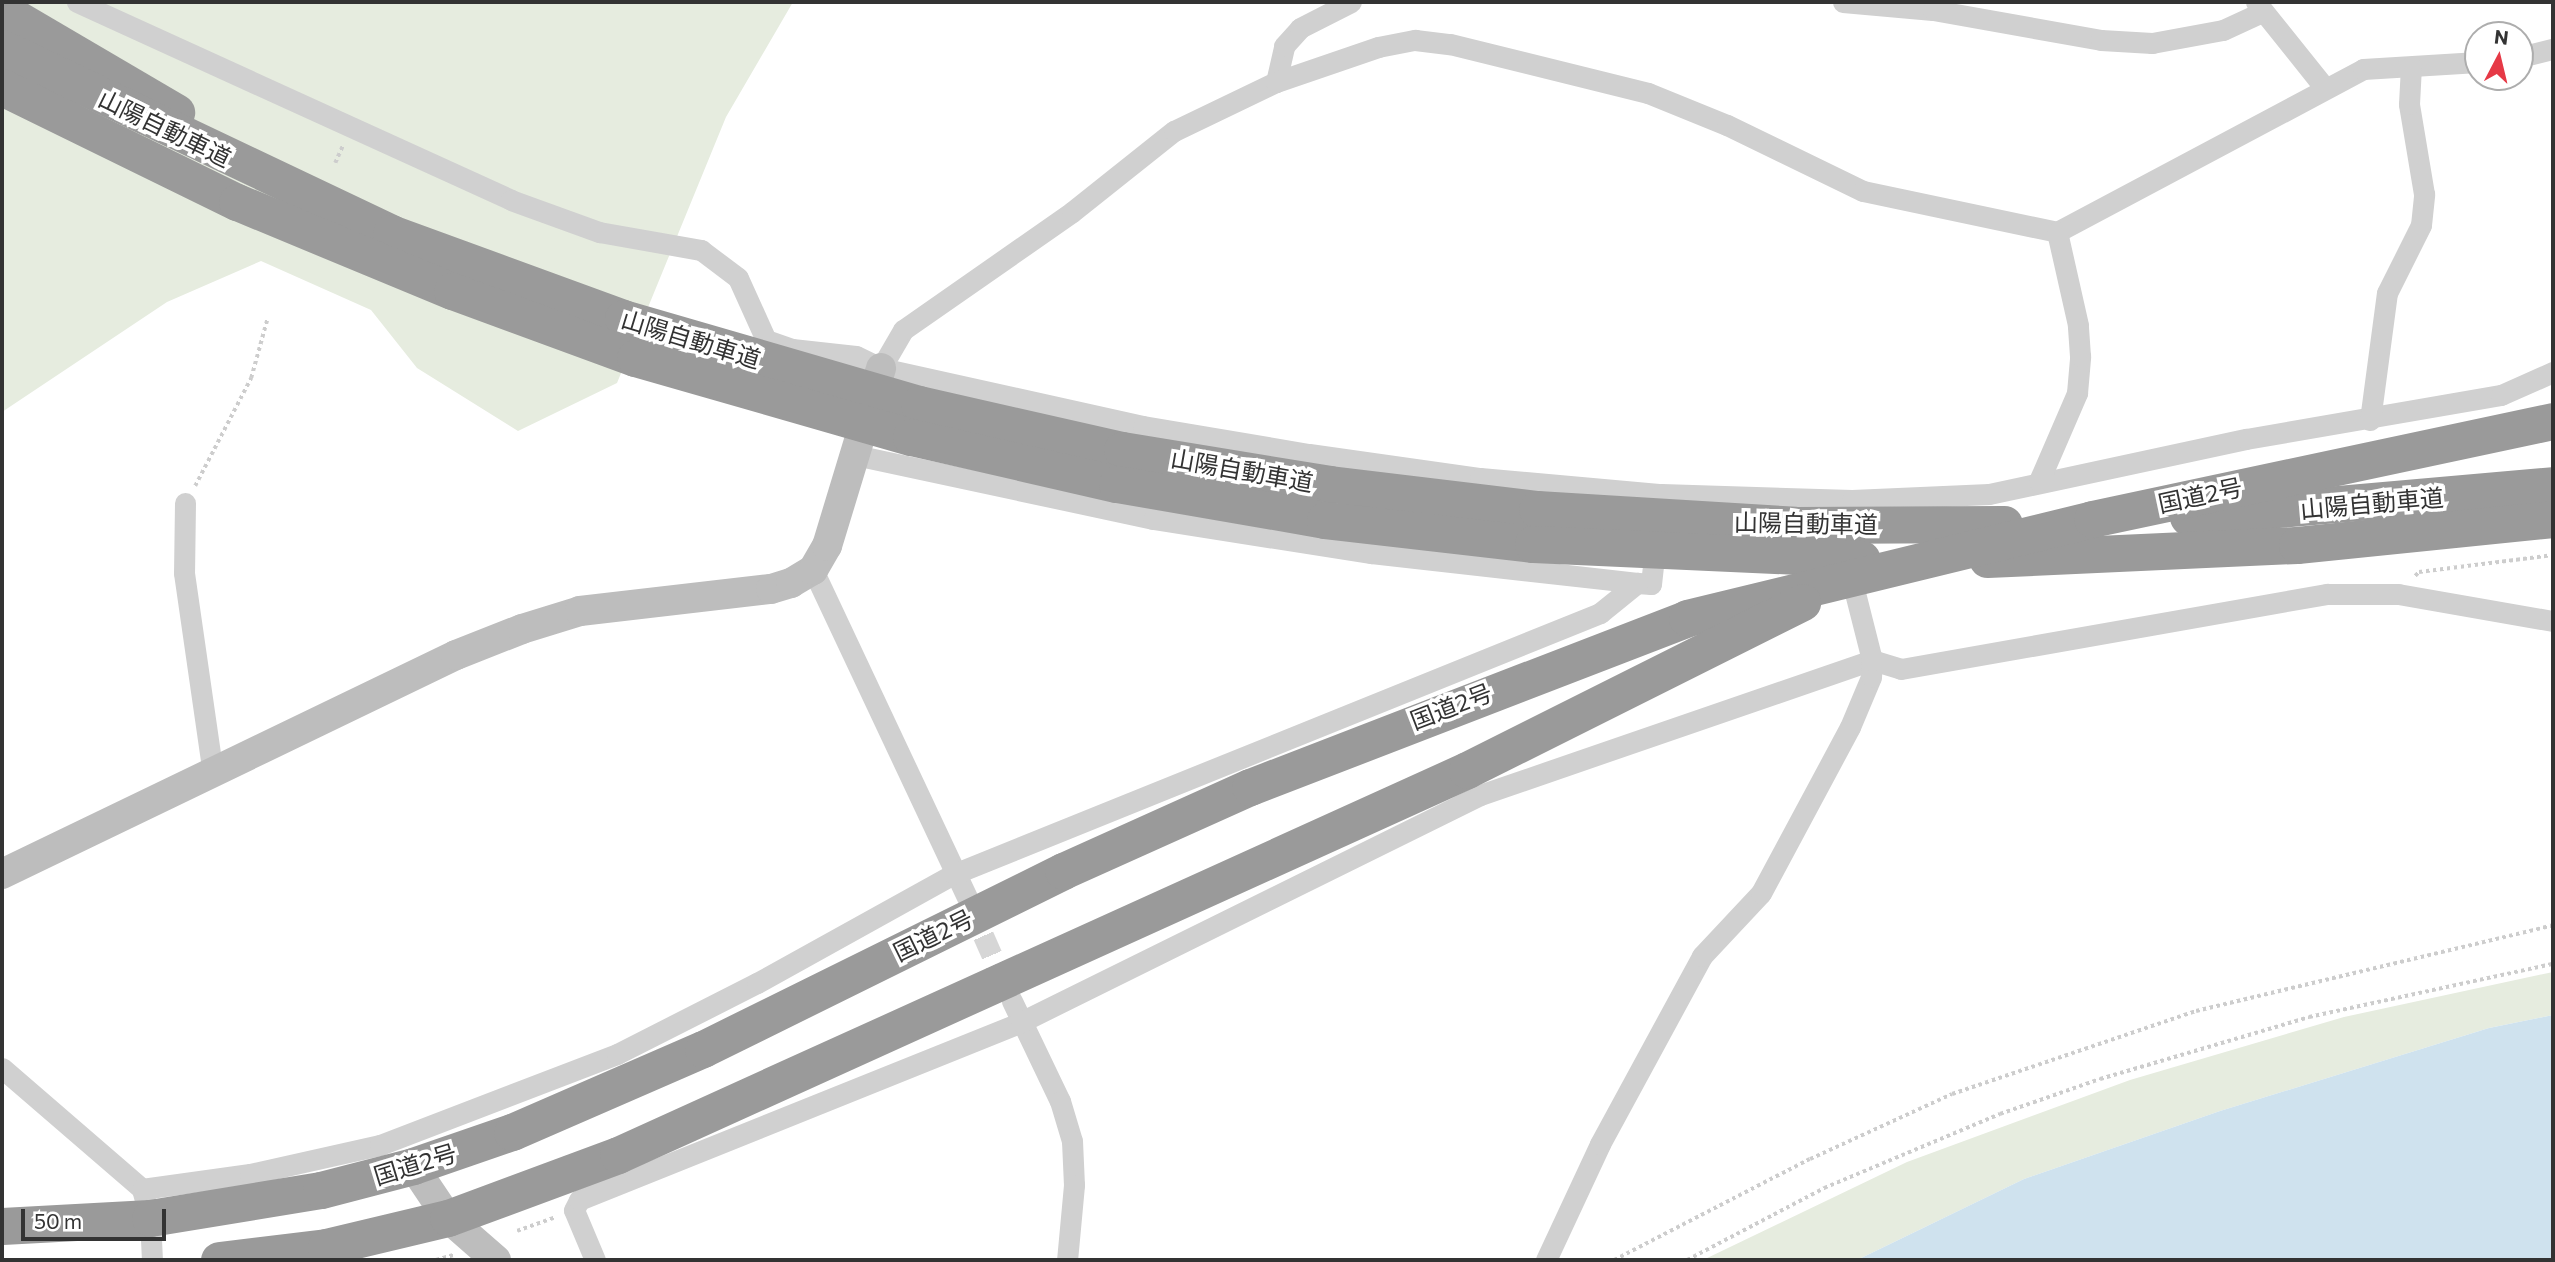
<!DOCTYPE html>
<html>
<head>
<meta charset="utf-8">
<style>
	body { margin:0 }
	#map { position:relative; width:2555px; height:1262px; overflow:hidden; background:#fff; font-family:Commissioner,"Noto Sans JP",sans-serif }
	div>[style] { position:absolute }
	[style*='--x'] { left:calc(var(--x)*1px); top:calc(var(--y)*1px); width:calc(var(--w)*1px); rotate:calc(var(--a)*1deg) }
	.green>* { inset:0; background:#e6ecdf }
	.water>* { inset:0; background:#cfe2ee }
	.street-tunnel>* { height:21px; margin-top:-10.5px; transform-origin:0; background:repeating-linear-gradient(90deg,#d6d6d6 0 21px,transparent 0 31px) }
	.path>* { height:3.5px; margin-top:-1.75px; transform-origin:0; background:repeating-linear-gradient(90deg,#cdcdcd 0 3.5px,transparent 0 7px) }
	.street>* { height:21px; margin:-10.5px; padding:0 10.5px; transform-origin:10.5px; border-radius:10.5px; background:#d0d0d0 }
	.secondary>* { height:30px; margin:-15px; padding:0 15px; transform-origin:15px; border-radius:15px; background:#bdbdbd }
	.highway>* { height:37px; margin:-18.5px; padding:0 18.5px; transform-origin:18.5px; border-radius:18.5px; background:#9a9a9a }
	span { translate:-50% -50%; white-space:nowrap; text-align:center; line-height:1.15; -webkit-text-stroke:7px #fff; paint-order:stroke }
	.street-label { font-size:24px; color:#333 }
	.frame { position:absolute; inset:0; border:4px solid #333; pointer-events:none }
	.north { position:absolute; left:2464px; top:21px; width:70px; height:70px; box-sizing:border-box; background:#fff; border:2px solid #adadad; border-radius:50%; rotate:7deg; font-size:19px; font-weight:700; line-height:28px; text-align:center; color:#333 }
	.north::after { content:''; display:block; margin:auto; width:24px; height:32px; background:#e63946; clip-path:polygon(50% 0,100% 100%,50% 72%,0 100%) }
	.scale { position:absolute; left:21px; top:1209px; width:145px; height:32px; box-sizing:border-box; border:4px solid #333; border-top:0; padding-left:9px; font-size:21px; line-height:24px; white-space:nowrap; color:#333; -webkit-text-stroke:5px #fff; paint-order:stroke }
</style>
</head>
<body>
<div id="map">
	<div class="green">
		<div style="clip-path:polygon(17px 2px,793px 2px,726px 117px,617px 383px,518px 431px,417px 368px,371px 310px,261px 261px,167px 302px,2px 412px,2px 15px)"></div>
		<div style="clip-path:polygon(2553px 972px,2553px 1015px,2489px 1028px,2220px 1111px,2024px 1179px,1857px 1260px,1703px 1260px,1907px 1162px,2130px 1080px,2344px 1017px)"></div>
	</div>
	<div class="water">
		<div style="clip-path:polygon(2553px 1015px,2553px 1260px,1857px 1260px,2024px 1179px,2220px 1111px,2489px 1028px)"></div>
	</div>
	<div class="street-tunnel">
		<div style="--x:971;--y:907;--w:90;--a:66.3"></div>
	</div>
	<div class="path">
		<div style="--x:335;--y:163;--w:20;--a:-66"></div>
		<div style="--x:195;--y:486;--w:122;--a:-62.6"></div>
		<div style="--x:251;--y:378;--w:60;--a:-74.6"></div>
		<div style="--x:2415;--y:576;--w:6;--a:-45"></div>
		<div style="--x:2419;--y:572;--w:135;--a:-7.2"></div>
		<div style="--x:517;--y:1231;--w:41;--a:-19.7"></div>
		<div style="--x:436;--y:1260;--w:19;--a:-16"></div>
		<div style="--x:1614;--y:1260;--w:220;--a:-27.3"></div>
		<div style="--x:1810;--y:1159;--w:156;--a:-24.6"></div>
		<div style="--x:1952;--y:1094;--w:258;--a:-18.8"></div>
		<div style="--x:2196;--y:1011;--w:367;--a:-13.5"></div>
		<div style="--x:1687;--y:1260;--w:155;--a:-27.7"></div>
		<div style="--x:1824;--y:1188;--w:191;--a:-22.8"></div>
		<div style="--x:2000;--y:1114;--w:106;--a:-19.3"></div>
		<div style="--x:2100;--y:1079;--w:218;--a:-16.5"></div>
		<div style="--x:2309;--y:1017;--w:250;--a:-12.3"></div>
	</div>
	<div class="street">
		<div style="--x:77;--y:2;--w:477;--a:24.5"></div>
		<div style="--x:511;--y:200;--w:94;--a:20"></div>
		<div style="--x:599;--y:232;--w:104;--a:10"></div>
		<div style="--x:701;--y:250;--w:46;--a:37.1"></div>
		<div style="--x:738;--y:278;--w:68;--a:65.7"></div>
		<div style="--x:766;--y:340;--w:28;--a:19"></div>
		<div style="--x:792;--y:349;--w:64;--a:6.2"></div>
		<div style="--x:856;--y:356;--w:28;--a:26"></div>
		<div style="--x:881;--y:368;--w:268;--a:12.5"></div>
		<div style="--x:1143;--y:426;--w:168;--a:9.6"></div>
		<div style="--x:1309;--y:454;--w:173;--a:8"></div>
		<div style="--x:1480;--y:478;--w:182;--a:5.1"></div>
		<div style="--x:1661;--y:494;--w:191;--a:1.8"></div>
		<div style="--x:1852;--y:500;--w:137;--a:-2.5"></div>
		<div style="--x:1989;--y:494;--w:263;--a:-12.1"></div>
		<div style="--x:2246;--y:439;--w:259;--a:-9.8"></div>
		<div style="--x:2501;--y:395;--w:57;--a:-23.9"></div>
		<div style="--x:1843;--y:2;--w:90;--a:5.1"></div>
		<div style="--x:1933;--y:10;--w:171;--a:10.1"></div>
		<div style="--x:2101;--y:40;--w:51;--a:3.4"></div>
		<div style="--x:2152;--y:43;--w:72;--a:-10.4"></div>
		<div style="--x:2223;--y:30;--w:43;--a:-24.8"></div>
		<div style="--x:2256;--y:2;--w:110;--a:51.3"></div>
		<div style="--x:2520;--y:57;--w:34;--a:-14"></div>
		<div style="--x:1276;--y:82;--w:37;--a:-77"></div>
		<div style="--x:1284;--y:46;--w:24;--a:-48"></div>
		<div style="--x:1300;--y:28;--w:57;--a:-27"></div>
		<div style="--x:881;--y:368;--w:44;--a:-59.9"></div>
		<div style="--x:903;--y:330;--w:206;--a:-34.9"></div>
		<div style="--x:1072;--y:212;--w:130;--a:-38.5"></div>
		<div style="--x:1174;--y:131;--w:113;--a:-25.7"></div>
		<div style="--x:1276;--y:82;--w:108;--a:-18.9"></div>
		<div style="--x:1378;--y:47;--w:38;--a:-11"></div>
		<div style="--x:1415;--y:40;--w:35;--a:7"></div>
		<div style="--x:1450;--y:44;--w:204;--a:13.9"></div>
		<div style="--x:1648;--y:93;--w:85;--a:22.1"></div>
		<div style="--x:1727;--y:125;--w:151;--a:25.9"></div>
		<div style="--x:1863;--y:191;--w:198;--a:11.9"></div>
		<div style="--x:2057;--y:232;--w:347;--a:-28"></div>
		<div style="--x:2363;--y:69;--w:115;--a:-3.5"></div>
		<div style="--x:2370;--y:420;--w:128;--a:-82.4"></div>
		<div style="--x:2387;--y:293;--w:76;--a:-63.4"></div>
		<div style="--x:2421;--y:225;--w:31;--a:-84"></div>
		<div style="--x:2424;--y:194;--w:91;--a:-99.5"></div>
		<div style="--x:2409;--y:104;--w:37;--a:-87"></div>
		<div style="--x:855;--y:455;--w:305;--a:12.1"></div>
		<div style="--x:1153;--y:519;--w:221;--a:8.9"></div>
		<div style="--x:1371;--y:553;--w:268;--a:6.4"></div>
		<div style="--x:1637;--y:583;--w:14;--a:4"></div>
		<div style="--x:1651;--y:584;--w:45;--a:-83.7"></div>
		<div style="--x:2039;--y:481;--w:96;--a:-66.6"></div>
		<div style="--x:2077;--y:393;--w:37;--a:-85"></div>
		<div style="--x:2080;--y:356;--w:31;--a:-94"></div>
		<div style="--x:2078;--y:325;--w:95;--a:-102.7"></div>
		<div style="--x:185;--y:503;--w:70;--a:90.8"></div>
		<div style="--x:184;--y:573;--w:204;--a:81.8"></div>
		<div style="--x:813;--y:570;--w:362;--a:64.8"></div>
		<div style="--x:1012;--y:1001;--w:111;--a:64.4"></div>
		<div style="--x:1060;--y:1101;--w:42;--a:73.3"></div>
		<div style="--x:1072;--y:1141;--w:44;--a:87.4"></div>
		<div style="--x:1074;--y:1185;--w:75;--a:95.3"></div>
		<div style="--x:2;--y:1068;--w:185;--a:40.8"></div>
		<div style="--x:142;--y:1189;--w:30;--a:75"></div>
		<div style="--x:150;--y:1218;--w:42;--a:87.3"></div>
		<div style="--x:142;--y:1189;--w:109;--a:-7.9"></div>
		<div style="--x:250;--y:1174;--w:133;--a:-12.6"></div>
		<div style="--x:380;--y:1145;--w:254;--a:-21"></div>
		<div style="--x:617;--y:1054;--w:157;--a:-26.9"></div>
		<div style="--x:757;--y:983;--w:225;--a:-29"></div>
		<div style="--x:954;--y:874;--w:697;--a:-22"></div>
		<div style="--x:1600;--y:613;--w:48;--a:-39"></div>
		<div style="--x:595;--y:1260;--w:54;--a:-112.8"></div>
		<div style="--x:574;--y:1210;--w:11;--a:-63"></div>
		<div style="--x:579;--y:1200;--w:476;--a:-21.9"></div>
		<div style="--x:1021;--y:1022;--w:512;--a:-26.31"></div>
		<div style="--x:1480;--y:795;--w:415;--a:-19"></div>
		<div style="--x:1872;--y:660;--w:30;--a:17"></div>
		<div style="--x:1901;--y:669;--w:433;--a:-10"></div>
		<div style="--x:2327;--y:594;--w:71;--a:0"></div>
		<div style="--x:2398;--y:594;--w:157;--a:9.9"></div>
		<div style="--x:1546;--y:1260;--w:128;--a:-65"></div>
		<div style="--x:1600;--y:1144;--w:214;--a:-61.5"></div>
		<div style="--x:1702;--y:956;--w:86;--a:-46.9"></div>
		<div style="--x:1761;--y:893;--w:188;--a:-61.8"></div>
		<div style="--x:1850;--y:727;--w:54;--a:-67.2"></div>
		<div style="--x:1871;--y:677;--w:17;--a:-87"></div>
		<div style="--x:1872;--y:660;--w:94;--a:-104.2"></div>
	</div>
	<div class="secondary">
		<div style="--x:2;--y:874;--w:504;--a:-25.75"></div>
		<div style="--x:456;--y:655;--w:71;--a:-21.5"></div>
		<div style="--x:522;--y:629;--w:61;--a:-17.2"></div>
		<div style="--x:580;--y:611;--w:192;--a:-6.6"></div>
		<div style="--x:771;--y:589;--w:21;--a:-17"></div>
		<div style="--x:791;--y:583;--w:26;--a:-31"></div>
		<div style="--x:813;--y:570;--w:28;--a:-60"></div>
		<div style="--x:827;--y:546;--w:186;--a:-73.1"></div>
		<div style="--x:413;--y:1166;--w:63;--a:56.1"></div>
		<div style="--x:448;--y:1218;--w:64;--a:41.2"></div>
	</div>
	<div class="highway">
		<div style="--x:2;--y:10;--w:202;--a:30.4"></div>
		<div style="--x:2;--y:48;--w:431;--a:25.4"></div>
		<div style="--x:391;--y:233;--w:247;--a:20.1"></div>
		<div style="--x:623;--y:318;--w:308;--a:16.2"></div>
		<div style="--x:919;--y:404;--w:208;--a:12.8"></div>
		<div style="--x:1122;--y:450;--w:211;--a:9.3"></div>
		<div style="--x:1330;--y:484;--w:209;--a:6.9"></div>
		<div style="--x:1537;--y:509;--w:258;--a:3.5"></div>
		<div style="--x:1795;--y:525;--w:209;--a:-0.3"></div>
		<div style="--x:2;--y:87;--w:262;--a:26.1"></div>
		<div style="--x:237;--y:202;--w:233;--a:22.5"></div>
		<div style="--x:452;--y:291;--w:195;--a:20.1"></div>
		<div style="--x:635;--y:358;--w:287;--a:16"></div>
		<div style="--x:911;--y:437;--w:211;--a:12.9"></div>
		<div style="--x:1117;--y:484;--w:211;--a:9.8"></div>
		<div style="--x:1325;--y:520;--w:209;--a:6.6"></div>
		<div style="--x:1533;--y:544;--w:329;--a:2.6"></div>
		<div style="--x:2188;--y:517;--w:366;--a:-5"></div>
		<div style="--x:1987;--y:559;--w:310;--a:-2.6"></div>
		<div style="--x:2297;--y:545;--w:257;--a:-5.8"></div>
		<div style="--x:2;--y:1226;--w:148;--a:-3.1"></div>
		<div style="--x:150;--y:1218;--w:173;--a:-9.3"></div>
		<div style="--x:321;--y:1190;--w:95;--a:-14.6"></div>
		<div style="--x:413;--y:1166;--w:105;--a:-19"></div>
		<div style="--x:512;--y:1132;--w:208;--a:-23.5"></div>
		<div style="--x:703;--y:1049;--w:402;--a:-26.3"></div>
		<div style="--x:1063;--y:871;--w:205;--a:-24.2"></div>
		<div style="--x:1250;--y:787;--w:469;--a:-21.1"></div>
		<div style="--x:1687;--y:618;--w:417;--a:-13.7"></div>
		<div style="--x:2092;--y:519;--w:471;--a:-12"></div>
		<div style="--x:219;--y:1260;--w:108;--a:-6.9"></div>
		<div style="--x:326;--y:1247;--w:125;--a:-13.4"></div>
		<div style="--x:448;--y:1218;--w:181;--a:-20.3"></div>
		<div style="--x:618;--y:1155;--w:932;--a:-24.39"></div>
		<div style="--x:1467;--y:770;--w:375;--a:-26.6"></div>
	</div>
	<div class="street-label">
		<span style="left:165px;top:128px;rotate:26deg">山陽自動車道</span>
		<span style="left:691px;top:339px;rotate:17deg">山陽自動車道</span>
		<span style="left:1242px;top:470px;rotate:10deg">山陽自動車道</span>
		<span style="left:2200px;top:495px;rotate:-12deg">国道2号</span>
		<span style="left:2372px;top:503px;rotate:-5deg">山陽自動車道</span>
		<span style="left:1806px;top:523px;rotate:1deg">山陽自動車道</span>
		<span style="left:1451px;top:706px;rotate:-21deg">国道2号</span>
		<span style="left:933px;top:935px;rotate:-26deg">国道2号</span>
		<span style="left:415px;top:1164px;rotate:-17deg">国道2号</span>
	</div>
	<div class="frame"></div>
	<div class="north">N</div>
	<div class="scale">50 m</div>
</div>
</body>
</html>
